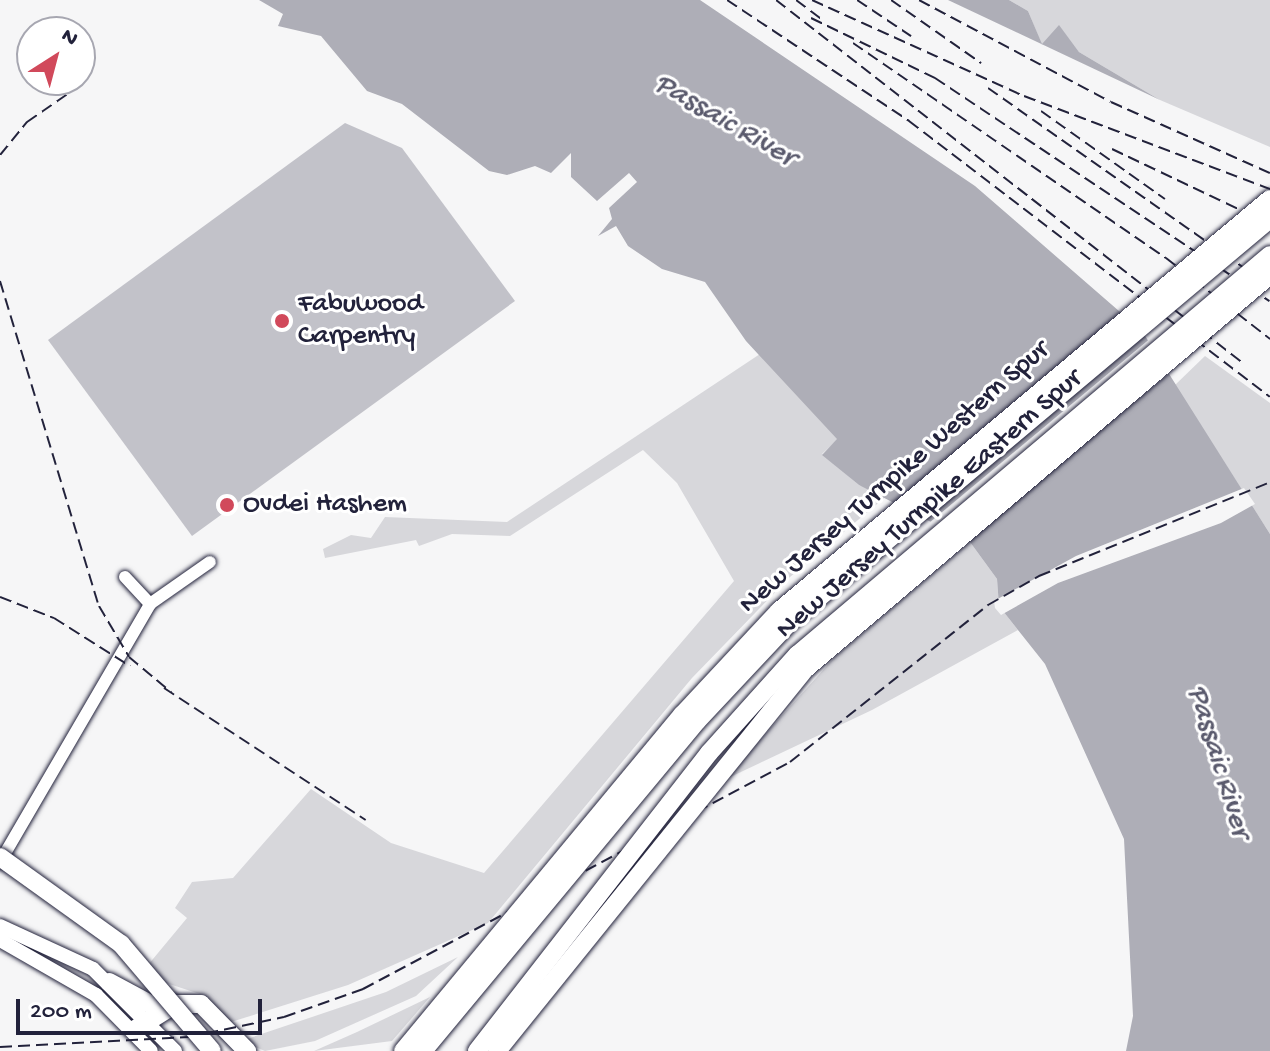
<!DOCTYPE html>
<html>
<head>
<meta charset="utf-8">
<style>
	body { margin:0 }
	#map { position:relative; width:1270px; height:1051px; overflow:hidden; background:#f6f6f7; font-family:"Gochi Hand",sans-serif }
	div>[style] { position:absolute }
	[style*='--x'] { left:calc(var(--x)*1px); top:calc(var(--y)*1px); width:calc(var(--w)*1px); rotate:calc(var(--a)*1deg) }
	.green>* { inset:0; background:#d7d7db }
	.water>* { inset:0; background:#aeaeb7 }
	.pier>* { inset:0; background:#f6f6f7 }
	.building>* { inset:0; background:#c2c2c9 }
	.roads { filter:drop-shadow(0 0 2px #22223b) drop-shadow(0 0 2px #22223b) }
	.minor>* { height:12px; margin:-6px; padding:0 6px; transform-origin:6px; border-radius:6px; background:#fff }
	.major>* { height:14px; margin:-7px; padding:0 7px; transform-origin:7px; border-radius:7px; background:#fff }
	.highway>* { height:18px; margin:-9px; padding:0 9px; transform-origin:9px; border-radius:9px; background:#fff }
	.rail>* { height:2px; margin-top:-1px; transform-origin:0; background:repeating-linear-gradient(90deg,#22223b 0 12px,transparent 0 18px) }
	.bridges { filter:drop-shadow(0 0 2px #22223b) drop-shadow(0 0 2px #22223b) }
	.highway-bridge>* { height:18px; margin:-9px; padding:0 9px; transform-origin:9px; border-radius:9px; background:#fff }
	.dots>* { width:22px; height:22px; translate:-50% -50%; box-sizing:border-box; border:4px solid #fff; border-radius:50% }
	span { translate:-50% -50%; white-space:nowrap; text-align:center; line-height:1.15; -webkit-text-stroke:6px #fff; paint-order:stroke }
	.poi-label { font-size:28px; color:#22223b }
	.left { translate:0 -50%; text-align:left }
	.street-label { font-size:28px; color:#22223b }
	.water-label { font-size:30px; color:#5a5a6d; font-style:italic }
	.north { position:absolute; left:16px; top:16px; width:80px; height:80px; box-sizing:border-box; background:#fff; border:2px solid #a7a7b1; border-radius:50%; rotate:36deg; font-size:22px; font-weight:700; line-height:32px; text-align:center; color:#22223b }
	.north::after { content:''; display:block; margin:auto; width:28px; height:36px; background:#d1495b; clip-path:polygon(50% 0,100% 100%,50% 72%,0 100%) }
	.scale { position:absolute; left:16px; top:999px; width:246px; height:36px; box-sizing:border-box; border:4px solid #22223b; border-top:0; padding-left:10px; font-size:24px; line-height:28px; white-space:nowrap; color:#22223b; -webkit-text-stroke:6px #fff; paint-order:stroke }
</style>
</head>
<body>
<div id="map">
	<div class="green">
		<div style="clip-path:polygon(1009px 0,1270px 0,1270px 147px,1160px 100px,1079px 52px,1059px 26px,1042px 45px,1028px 11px)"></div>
		<div style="clip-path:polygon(760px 354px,838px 439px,822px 454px,859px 485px,889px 494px,790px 577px,692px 678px,488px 923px,348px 985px,228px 1023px,206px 996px,160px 981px,148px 965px,187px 918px,175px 908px,192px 882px,233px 878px,311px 789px,391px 843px,484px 873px,734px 581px,677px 483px,643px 450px,510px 536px,452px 534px,419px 546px,416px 540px,325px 558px,323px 549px,351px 535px,371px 538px,385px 517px,507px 522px)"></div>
		<div style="clip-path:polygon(1205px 356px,1270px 403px,1270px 534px,1175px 385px)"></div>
		<div style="clip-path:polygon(970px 542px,997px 579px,999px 606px,1018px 630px,872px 710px,724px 780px,834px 658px)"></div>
		<div style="clip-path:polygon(458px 957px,416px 996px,315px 1041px,265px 1051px,241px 1041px,386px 992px)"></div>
		<div style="clip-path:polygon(430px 997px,392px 1041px,314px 1051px,357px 1032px)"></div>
	</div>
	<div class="water">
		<div style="clip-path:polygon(259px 0,700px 0,975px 186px,1142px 331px,1270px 534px,1270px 1051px,1126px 1051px,1133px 1016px,1124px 839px,1045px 664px,999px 606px,997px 579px,970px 542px,859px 485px,822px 455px,837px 439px,746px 341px,705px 282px,662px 269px,628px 246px,616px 226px,598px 236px,612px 219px,609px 208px,637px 182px,629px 173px,597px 201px,571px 177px,571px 153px,551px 173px,535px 166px,507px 175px,489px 171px,402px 104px,367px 91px,321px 36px,278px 26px,283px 14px)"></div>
		<div style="clip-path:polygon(948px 0,1009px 0,1028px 11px,1042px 44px,1059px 25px,1079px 52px,1160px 100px)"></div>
	</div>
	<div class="pier">
		<div style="clip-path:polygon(1152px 337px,1172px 371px,964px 543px,929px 523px)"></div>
		<div style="clip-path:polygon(1244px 488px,1255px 504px,1221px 523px,1058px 583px,1001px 615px,995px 608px,994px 601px,1076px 556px)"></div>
	</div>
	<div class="building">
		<div style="clip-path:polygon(345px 123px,402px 148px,515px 301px,192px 536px,48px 340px)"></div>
	</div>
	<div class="roads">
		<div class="minor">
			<div style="--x:125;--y:577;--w:37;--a:47"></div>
			<div style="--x:0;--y:862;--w:298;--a:-59.8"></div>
			<div style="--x:150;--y:604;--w:73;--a:-35"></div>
		</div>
		<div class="major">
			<div style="--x:0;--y:926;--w:102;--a:24.8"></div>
			<div style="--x:93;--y:969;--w:116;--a:45"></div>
			<div style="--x:0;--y:940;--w:111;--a:29.8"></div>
			<div style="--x:96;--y:995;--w:78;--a:45.5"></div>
		</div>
		<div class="highway">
			<div style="--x:109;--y:982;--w:47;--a:28.2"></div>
			<div style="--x:150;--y:1004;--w:51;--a:0"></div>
			<div style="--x:201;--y:1004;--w:66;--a:45.6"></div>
			<div style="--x:134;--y:1030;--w:47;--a:-32"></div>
		</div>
	</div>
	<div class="rail">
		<div style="--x:727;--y:0;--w:219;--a:33.6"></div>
		<div style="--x:909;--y:121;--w:454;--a:37.4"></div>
		<div style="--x:776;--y:0;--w:593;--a:37.87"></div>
		<div style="--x:796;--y:0;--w:35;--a:37"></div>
		<div style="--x:812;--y:0;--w:233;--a:24.4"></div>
		<div style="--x:1024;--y:96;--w:263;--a:20.7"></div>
		<div style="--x:857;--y:0;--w:65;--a:33.7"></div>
		<div style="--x:891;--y:0;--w:110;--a:35"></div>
		<div style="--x:919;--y:0;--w:217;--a:28"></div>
		<div style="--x:1111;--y:102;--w:174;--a:24.1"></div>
		<div style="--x:811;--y:18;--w:138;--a:25.8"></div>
		<div style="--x:935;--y:78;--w:402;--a:33.7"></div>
		<div style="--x:853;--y:43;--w:380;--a:34.5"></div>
		<div style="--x:1166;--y:258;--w:132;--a:37.9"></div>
		<div style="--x:988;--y:88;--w:345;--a:35.1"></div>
		<div style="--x:1041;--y:111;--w:152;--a:35.4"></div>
		<div style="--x:1112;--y:149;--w:175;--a:25.4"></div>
		<div style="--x:0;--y:155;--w:43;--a:-50.7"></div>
		<div style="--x:27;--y:122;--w:51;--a:-34.6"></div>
		<div style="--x:0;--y:281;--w:340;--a:73.1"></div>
		<div style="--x:99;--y:606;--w:59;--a:59.5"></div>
		<div style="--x:129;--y:657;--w:55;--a:39.8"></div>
		<div style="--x:0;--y:597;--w:58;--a:21.3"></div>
		<div style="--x:54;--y:618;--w:90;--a:32.3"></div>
		<div style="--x:164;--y:688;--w:241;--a:33.2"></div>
		<div style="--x:0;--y:1047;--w:189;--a:-3"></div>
		<div style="--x:189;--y:1037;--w:97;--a:-11.9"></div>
		<div style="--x:284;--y:1017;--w:84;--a:-19.5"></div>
		<div style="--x:363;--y:989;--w:484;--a:-28"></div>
		<div style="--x:790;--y:762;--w:253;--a:-38.4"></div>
		<div style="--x:988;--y:605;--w:59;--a:-29.6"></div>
		<div style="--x:1039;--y:576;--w:249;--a:-22.1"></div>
	</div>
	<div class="bridges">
		<div class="highway-bridge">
			<div style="--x:0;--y:857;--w:149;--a:35.7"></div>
			<div style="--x:121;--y:944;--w:140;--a:49.6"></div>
			<div style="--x:403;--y:1051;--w:437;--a:-50.3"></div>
			<div style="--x:682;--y:715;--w:142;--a:-47"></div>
			<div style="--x:779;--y:611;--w:641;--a:-40"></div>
			<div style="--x:423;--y:1051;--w:429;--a:-50.3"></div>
			<div style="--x:697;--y:721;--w:137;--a:-46.8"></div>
			<div style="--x:791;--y:621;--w:625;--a:-40.01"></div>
			<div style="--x:477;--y:1051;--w:378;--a:-52.1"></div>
			<div style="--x:709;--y:753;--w:132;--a:-48.1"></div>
			<div style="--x:797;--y:655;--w:619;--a:-40.22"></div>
			<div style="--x:497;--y:1051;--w:489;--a:-51.1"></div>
			<div style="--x:804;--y:670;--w:611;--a:-40.29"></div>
		</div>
	</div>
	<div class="dots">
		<div style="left:282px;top:321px;background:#d1495b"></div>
		<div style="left:227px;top:505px;background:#d1495b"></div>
	</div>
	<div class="poi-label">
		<span class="left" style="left:298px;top:321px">Fabuwood<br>Carpentry</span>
		<span class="left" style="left:243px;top:505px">Ovdei Hashem</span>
	</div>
	<div class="street-label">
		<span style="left:895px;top:478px;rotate:-41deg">New Jersey Turnpike Western Spur</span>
		<span style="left:930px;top:505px;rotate:-41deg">New Jersey Turnpike Eastern Spur</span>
	</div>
	<div class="water-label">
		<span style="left:724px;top:122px;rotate:30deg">Passaic River</span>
		<span style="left:1217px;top:762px;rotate:73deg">Passaic River</span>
	</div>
	<div class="north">N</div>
	<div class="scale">200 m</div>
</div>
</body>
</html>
